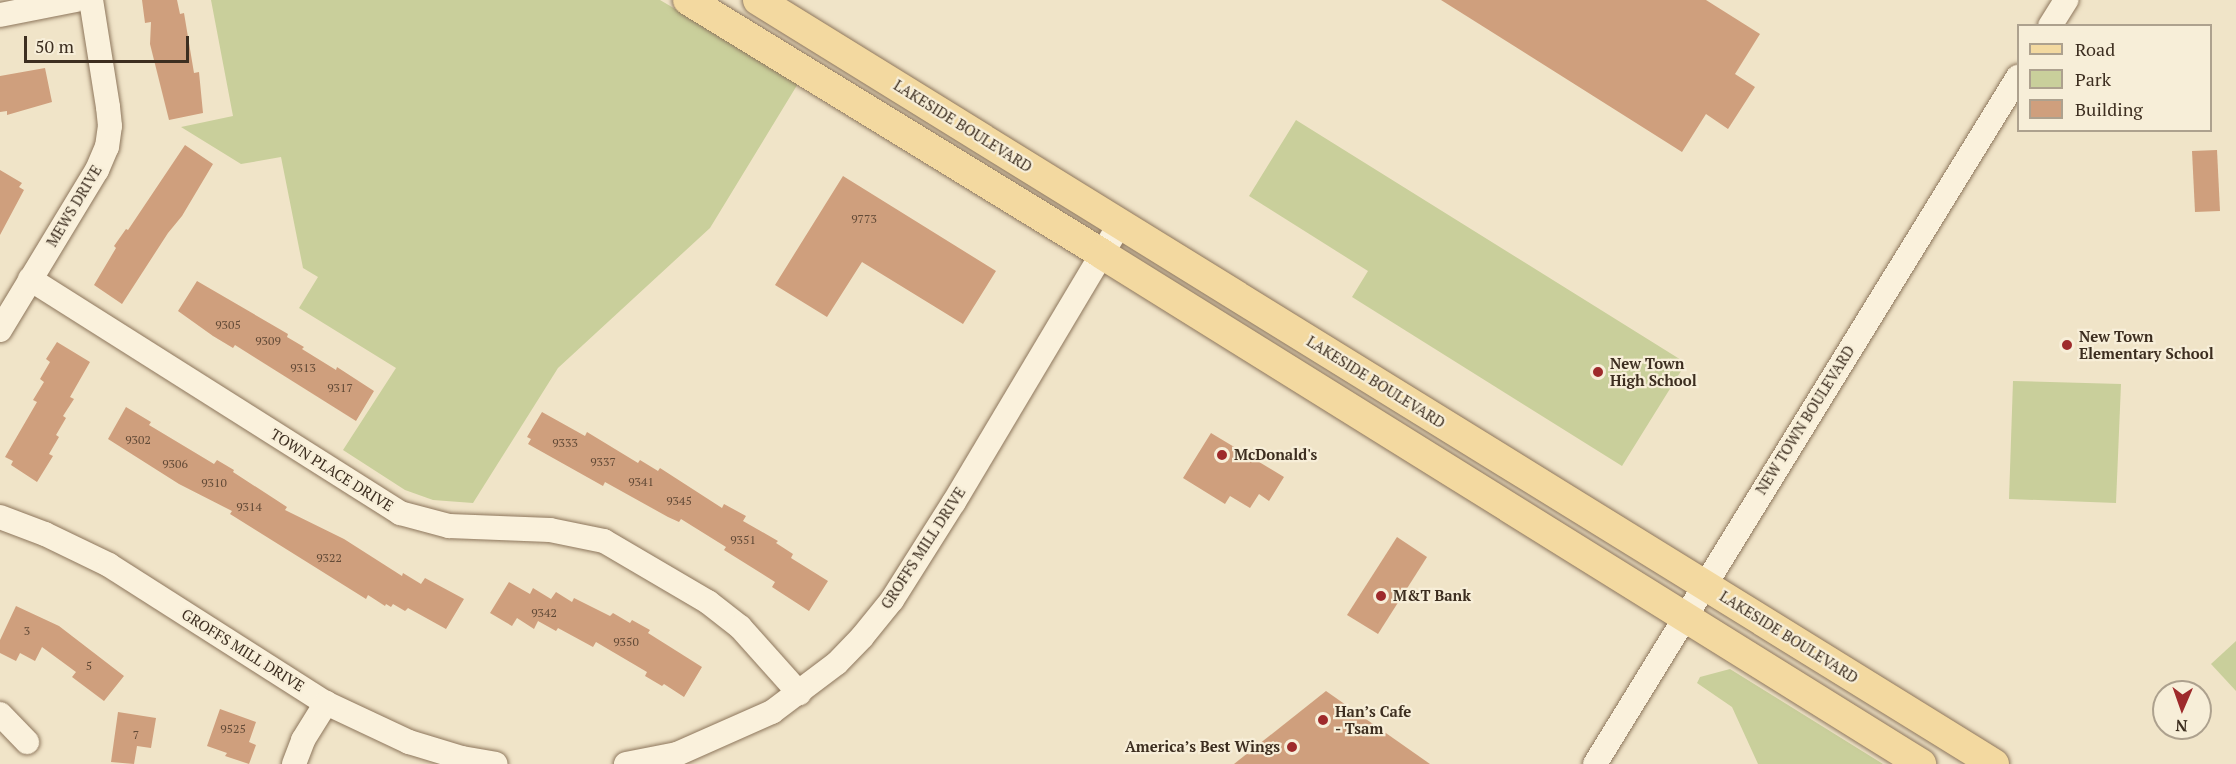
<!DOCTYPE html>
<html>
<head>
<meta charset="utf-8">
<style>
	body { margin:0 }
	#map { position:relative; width:2236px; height:764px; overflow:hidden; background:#f0e4c8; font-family:"PT Serif",serif }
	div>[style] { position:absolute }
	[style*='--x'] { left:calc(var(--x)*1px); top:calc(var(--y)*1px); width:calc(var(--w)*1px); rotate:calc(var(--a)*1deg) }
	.green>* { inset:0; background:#c9cf9b }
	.building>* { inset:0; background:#cf9f7d }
	.roads { filter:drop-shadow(0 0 2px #8d765c) drop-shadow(0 0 2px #8d765c) }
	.minor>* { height:24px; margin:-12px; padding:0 12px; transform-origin:12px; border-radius:12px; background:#faf1dc }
	.major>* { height:30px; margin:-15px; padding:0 15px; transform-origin:15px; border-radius:15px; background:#f3d9a0 }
	.dots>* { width:16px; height:16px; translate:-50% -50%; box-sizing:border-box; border:3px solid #f7eed8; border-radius:50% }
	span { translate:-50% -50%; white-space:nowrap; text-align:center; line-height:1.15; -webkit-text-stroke:4.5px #f7eed8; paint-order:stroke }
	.number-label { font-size:12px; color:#624a37 }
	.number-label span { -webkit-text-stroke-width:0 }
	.street-label { font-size:15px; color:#3d2e20 }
	.poi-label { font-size:15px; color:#3d2e20; font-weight:700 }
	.left { translate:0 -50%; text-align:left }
	.right { translate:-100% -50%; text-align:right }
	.legend { position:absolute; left:2017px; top:24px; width:195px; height:108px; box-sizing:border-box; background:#f7eed8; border:2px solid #ada18e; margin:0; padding:8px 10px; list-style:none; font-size:18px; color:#3d2e20 }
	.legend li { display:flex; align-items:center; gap:12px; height:30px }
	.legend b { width:30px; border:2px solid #ada18e }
	.north { position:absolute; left:2152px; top:680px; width:60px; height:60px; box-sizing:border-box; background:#f7eed8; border:2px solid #ada18e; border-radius:50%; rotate:182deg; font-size:16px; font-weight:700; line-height:24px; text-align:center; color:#3d2e20 }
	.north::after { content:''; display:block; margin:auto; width:21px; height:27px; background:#9e2a2b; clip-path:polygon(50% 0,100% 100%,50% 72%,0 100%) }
	.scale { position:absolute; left:24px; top:36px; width:165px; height:27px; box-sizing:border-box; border:3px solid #3d2e20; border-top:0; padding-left:8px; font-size:18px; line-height:21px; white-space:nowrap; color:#3d2e20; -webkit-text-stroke:4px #f7eed8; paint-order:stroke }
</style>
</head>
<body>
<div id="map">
	<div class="green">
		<div style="clip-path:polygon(211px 0,660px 0,799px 82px,710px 228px,558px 368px,473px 503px,433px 500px,405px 490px,343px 450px,396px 368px,299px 308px,318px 277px,303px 268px,281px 157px,241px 164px,181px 127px,233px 116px)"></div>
		<div style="clip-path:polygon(1296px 120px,1686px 363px,1622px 466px,1352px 297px,1368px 271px,1249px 196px)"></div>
		<div style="clip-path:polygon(2013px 381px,2121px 384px,2116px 503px,2009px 499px)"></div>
		<div style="clip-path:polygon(2236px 641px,2236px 691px,2211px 664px)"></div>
		<div style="clip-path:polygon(1730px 669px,1883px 764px,1758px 764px,1732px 707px,1697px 683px,1700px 677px)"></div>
	</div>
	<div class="building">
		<div style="clip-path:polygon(142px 0,177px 0,180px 14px,184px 13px,194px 73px,199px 72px,203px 113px,169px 120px,150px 44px,151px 22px,145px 23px)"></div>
		<div style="clip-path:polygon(1441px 0,1706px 0,1760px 34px,1735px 74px,1755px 87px,1728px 129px,1706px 114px,1682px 152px)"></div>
		<div style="clip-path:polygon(45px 68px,52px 102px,7px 115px,7px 111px,0 112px,0 76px)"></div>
		<div style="clip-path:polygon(185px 145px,213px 164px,182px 216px,168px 233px,122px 304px,94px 285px,116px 248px,114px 246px,126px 229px,128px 230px)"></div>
		<div style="clip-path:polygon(2217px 150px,2220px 211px,2195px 212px,2192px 151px)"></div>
		<div style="clip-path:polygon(0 170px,22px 183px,19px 187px,24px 190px,0 235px)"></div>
		<div style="clip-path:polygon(843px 176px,996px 271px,963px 324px,862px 262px,827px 317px,775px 285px)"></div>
		<div style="clip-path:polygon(197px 281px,288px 334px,287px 337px,304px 347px,302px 349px,336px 370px,337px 367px,374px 391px,356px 421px,235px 345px,233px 348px,213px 336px,178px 311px)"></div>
		<div style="clip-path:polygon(57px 342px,90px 362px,70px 397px,74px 399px,63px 416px,66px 418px,56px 435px,59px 437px,49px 454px,53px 456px,37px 482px,11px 465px,13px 461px,5px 457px,37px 402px,33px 400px,44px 382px,40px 379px,50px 362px,46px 359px)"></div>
		<div style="clip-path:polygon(126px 407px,151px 422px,149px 425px,214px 464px,217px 460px,234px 470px,233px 472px,287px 507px,285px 510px,344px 539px,402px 576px,403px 573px,421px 584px,425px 578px,464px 599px,446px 629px,408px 608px,405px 611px,393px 604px,391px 607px,386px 604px,385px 606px,368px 595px,366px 599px,230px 514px,232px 511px,179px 484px,108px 439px)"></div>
		<div style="clip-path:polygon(542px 412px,585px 436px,587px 432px,638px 463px,640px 460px,658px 471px,660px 468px,722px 508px,724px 504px,746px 516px,743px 521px,778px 541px,776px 543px,793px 554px,791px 558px,828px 581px,809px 611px,772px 587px,775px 582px,724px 550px,726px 547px,681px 519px,679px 522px,668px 517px,605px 482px,603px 486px,528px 444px,531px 439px,527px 437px)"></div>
		<div style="clip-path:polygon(1211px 433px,1284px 477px,1269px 501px,1259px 494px,1250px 508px,1230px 496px,1225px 504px,1183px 478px)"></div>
		<div style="clip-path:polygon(1397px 537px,1427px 557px,1378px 634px,1347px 615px)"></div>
		<div style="clip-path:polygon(509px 582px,530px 594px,533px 588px,551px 599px,556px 592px,572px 602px,574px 598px,610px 616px,613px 613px,630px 623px,632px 620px,650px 630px,648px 633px,702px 667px,684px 697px,664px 684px,662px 686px,645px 676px,647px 672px,596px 642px,593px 647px,558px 628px,556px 631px,538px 621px,534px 629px,517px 618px,512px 626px,490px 613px)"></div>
		<div style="clip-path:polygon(16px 606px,59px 626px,124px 676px,104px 701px,72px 677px,76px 672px,42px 647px,35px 661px,20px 653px,16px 661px,0 653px,0 640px)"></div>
		<div style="clip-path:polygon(1326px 691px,1430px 764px,1234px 764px)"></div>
		<div style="clip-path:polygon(220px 709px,256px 722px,249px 742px,256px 745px,249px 764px,225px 756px,227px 753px,207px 746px)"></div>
		<div style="clip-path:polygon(118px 712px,156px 718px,151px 748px,137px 746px,134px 764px,111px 762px)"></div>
	</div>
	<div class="roads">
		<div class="minor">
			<div style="--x:0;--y:15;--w:77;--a:-11.2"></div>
			<div style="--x:2050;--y:26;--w:31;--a:-58"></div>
			<div style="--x:30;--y:279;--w:438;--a:32.3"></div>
			<div style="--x:400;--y:513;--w:51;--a:14.9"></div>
			<div style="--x:449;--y:526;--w:101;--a:2.3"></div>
			<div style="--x:550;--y:530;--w:55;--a:11.5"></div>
			<div style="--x:604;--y:541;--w:121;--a:30.4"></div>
			<div style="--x:708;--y:602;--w:41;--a:38"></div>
			<div style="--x:740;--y:627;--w:89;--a:48.2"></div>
			<div style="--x:0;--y:330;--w:187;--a:-58.8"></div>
			<div style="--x:97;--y:170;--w:25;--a:-67"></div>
			<div style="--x:107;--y:147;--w:21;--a:-82"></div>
			<div style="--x:110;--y:126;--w:19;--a:-96"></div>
			<div style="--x:108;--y:107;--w:108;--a:-99"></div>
			<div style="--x:0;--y:517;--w:48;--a:20.7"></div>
			<div style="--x:45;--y:534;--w:71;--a:25.8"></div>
			<div style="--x:109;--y:565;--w:257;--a:32.5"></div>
			<div style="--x:326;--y:703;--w:92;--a:25.2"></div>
			<div style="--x:409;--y:742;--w:55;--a:16.8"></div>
			<div style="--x:462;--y:758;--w:34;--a:10"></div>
			<div style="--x:0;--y:714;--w:39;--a:46"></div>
			<div style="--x:294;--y:764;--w:26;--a:-69"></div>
			<div style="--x:303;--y:740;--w:44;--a:-58.1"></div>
			<div style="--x:626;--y:764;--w:52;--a:-11.1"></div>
			<div style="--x:677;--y:754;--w:104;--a:-23.9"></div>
			<div style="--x:772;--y:712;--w:81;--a:-37"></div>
			<div style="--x:837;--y:663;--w:36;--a:-46"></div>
			<div style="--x:862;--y:637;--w:48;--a:-51"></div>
			<div style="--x:892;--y:600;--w:116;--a:-57.7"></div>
			<div style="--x:954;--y:502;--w:325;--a:-59.2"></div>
			<div style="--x:1595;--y:764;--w:807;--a:-58.38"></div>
		</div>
		<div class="major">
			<div style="--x:688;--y:0;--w:486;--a:31.5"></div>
			<div style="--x:1102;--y:254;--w:965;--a:31.91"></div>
			<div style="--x:758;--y:0;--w:1453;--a:31.72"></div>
		</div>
	</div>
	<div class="dots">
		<div style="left:2067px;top:345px;background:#9e2a2b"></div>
		<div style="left:1598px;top:372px;background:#9e2a2b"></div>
		<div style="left:1222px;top:455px;background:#9e2a2b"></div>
		<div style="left:1381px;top:596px;background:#9e2a2b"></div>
		<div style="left:1323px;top:720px;background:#9e2a2b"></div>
		<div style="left:1292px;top:747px;background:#9e2a2b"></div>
	</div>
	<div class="number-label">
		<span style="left:864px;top:219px">9773</span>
		<span style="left:228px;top:325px">9305</span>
		<span style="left:268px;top:341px">9309</span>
		<span style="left:303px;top:368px">9313</span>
		<span style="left:340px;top:388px">9317</span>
		<span style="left:138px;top:440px">9302</span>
		<span style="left:565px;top:443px">9333</span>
		<span style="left:603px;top:462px">9337</span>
		<span style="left:175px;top:464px">9306</span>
		<span style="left:641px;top:482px">9341</span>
		<span style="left:214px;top:483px">9310</span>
		<span style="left:679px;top:501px">9345</span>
		<span style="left:249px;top:507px">9314</span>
		<span style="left:743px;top:540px">9351</span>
		<span style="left:329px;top:558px">9322</span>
		<span style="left:544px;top:613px">9342</span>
		<span style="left:27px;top:631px">3</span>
		<span style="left:626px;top:642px">9350</span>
		<span style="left:89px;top:666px">5</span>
		<span style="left:233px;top:729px">9525</span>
		<span style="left:136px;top:735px">7</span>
	</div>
	<div class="street-label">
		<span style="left:963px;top:126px;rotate:32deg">LAKESIDE BOULEVARD</span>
		<span style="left:74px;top:206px;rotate:-59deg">MEWS DRIVE</span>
		<span style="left:1376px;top:382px;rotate:32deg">LAKESIDE BOULEVARD</span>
		<span style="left:1805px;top:420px;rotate:-58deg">NEW TOWN BOULEVARD</span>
		<span style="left:332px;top:470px;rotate:32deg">TOWN PLACE DRIVE</span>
		<span style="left:923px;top:548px;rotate:-57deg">GROFFS MILL DRIVE</span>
		<span style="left:1789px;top:637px;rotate:32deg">LAKESIDE BOULEVARD</span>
		<span style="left:243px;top:650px;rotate:32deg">GROFFS MILL DRIVE</span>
	</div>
	<div class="poi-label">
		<span class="left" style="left:2079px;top:345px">New Town<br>Elementary School</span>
		<span class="left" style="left:1610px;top:372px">New Town<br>High School</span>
		<span class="left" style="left:1234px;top:455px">McDonald's</span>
		<span class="left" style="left:1393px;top:596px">M&amp;T Bank</span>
		<span class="left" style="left:1335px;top:720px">Han’s Cafe<br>- Tsam</span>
		<span class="right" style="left:1280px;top:747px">America’s Best Wings</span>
	</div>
	<ul class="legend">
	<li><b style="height:8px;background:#f3d9a0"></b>Road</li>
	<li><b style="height:16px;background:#c9cf9b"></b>Park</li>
	<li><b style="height:16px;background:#cf9f7d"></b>Building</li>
	</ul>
	<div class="north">N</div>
	<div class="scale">50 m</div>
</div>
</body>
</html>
